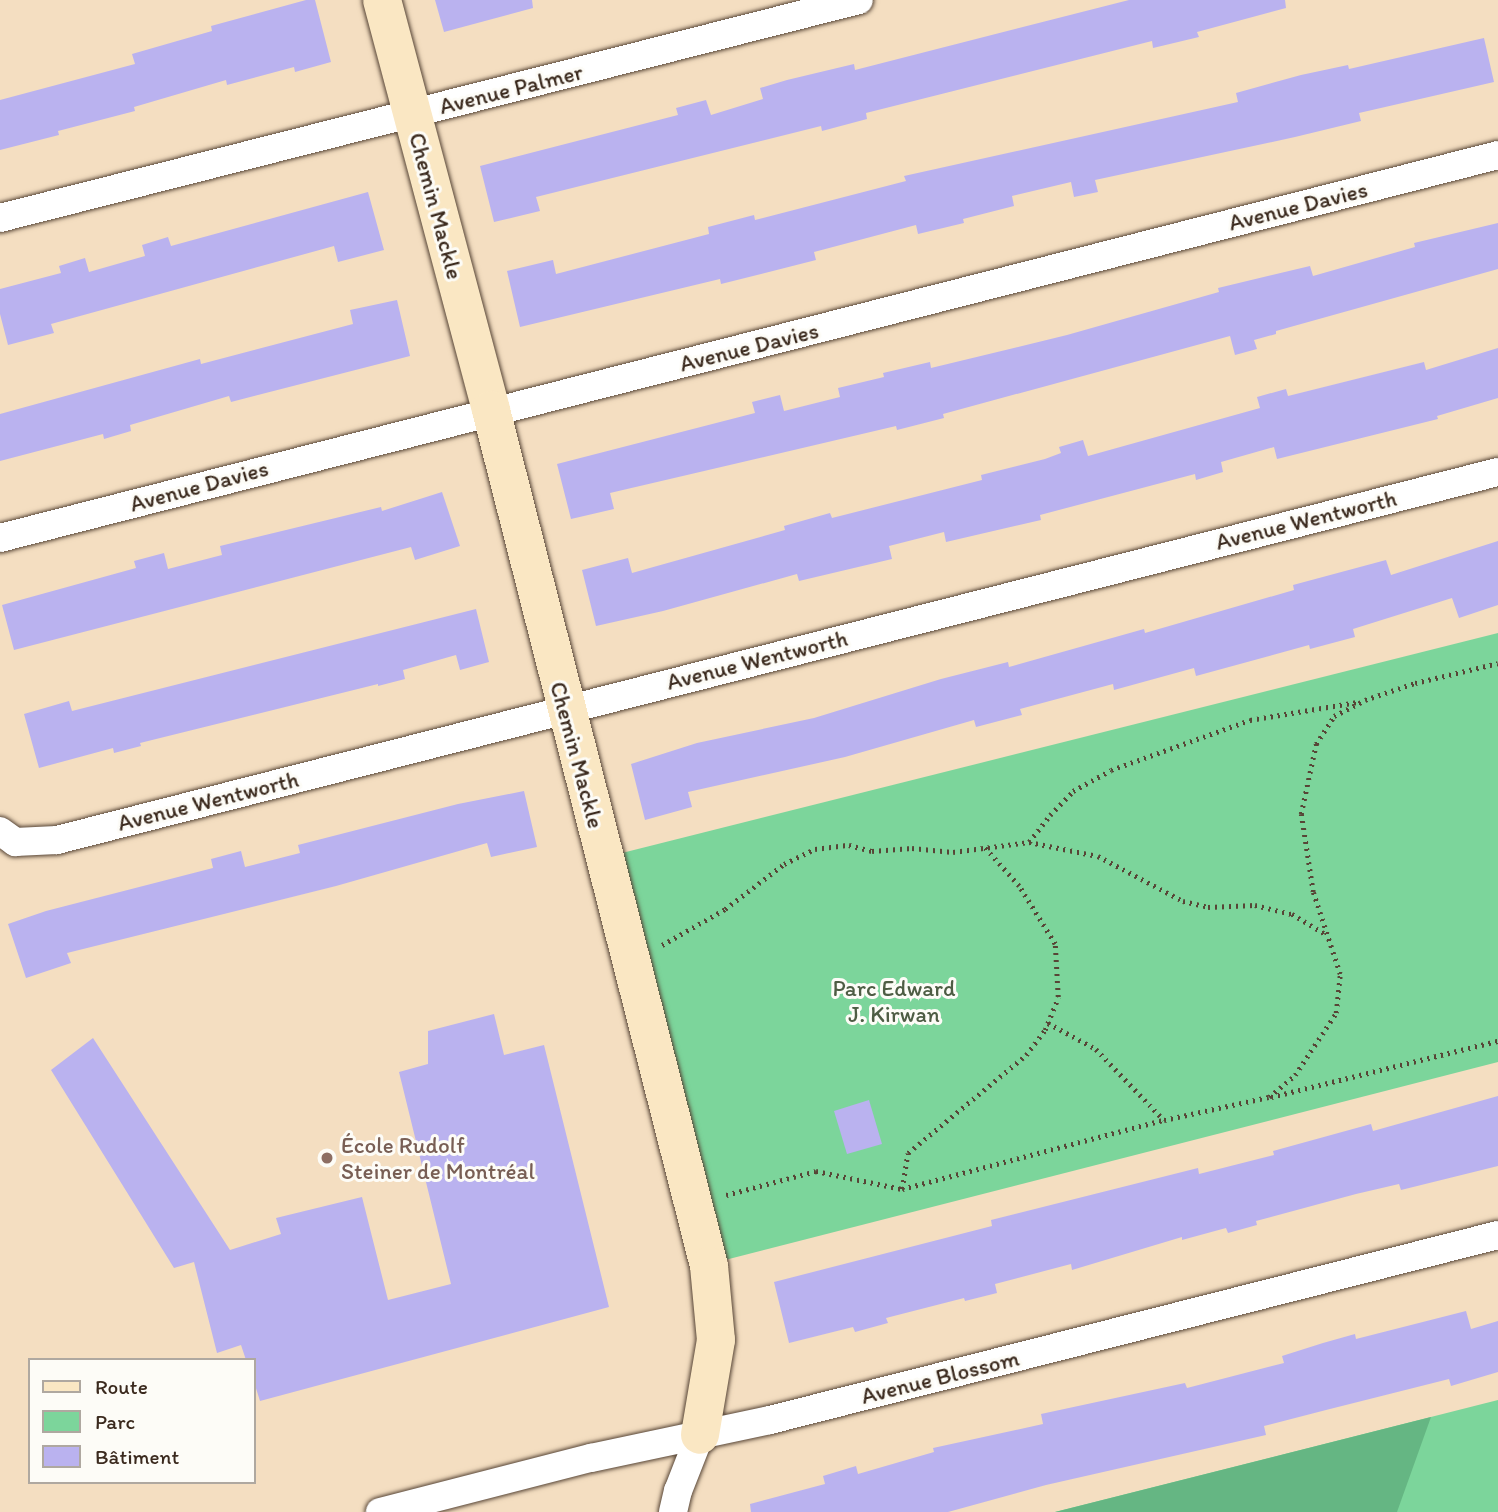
<!DOCTYPE html>
<html>
<head>
<meta charset="utf-8">
<style>
	body { margin:0 }
	#map { position:relative; width:1498px; height:1512px; overflow:hidden; background:#f4dec1; font-family:Itim,sans-serif }
	div>[style] { position:absolute }
	[style*='--x'] { left:calc(var(--x)*1px); top:calc(var(--y)*1px); width:calc(var(--w)*1px); rotate:calc(var(--a)*1deg) }
	.green>* { inset:0; background:#7cd59b }
	.forest>* { inset:0; background:#65b683 }
	.building>* { inset:0; background:#bab2ef }
	.path>* { height:4.5px; margin-top:-2.25px; transform-origin:0; background:repeating-linear-gradient(90deg,#574536 0 2px,transparent 0 7px) }
	.roads { filter:drop-shadow(0 0 2px #574536) drop-shadow(0 0 2px #574536) }
	.street>* { height:28px; margin:-14px; padding:0 14px; transform-origin:14px; border-radius:14px; background:#fff }
	.secondary>* { height:38px; margin:-19px; padding:0 19px; transform-origin:19px; border-radius:19px; background:#fae7c3 }
	.dots>* { width:19px; height:19px; translate:-50% -50%; box-sizing:border-box; border:4px solid #fdfcf7; border-radius:50% }
	span { translate:-50% -50%; white-space:nowrap; text-align:center; line-height:1.15; -webkit-text-stroke:6px #fdfcf7; paint-order:stroke }
	.street-label { font-size:23px; color:#3b2a1e }
	.park-label { font-size:23px; color:#4e5d44 }
	.education-label { font-size:23px; color:#785e54 }
	.left { translate:0 -50%; text-align:left }
	.legend { position:absolute; left:28px; top:1358px; width:228px; height:126px; box-sizing:border-box; background:#fdfcf7; border:2px solid #afa8a0; margin:0; padding:9px 12px; list-style:none; font-size:21px; color:#3b2a1e }
	.legend li { display:flex; align-items:center; gap:14px; height:35px }
	.legend b { width:35px; border:2px solid #afa8a0 }
</style>
</head>
<body>
<div id="map">
	<div class="green">
		<div style="clip-path:polygon(1498px 633px,1498px 1062px,725px 1260px,618px 854px)"></div>
		<div style="clip-path:polygon(1498px 1400px,1498px 1512px,1055px 1512px)"></div>
	</div>
	<div class="forest">
		<div style="clip-path:polygon(1431px 1417px,1397px 1512px,1055px 1512px)"></div>
	</div>
	<div class="building">
		<div style="clip-path:polygon(306px 0,315px 0,331px 62px,295px 72px,294px 67px,227px 85px,226px 80px,134px 107px,135px 111px,58px 131px,59px 135px,0 150px,0 100px,135px 64px,132px 54px,212px 31px,211px 26px)"></div>
		<div style="clip-path:polygon(435px 0,532px 0,533px 8px,444px 32px)"></div>
		<div style="clip-path:polygon(1129px 0,1285px 0,1286px 8px,1197px 32px,1199px 37px,1153px 48px,1152px 41px,866px 113px,867px 119px,822px 131px,821px 126px,536px 197px,540px 211px,494px 222px,480px 166px,678px 115px,676px 108px,706px 100px,711px 115px,763px 99px,760px 88px,787px 80px,854px 64px,855px 70px)"></div>
		<div style="clip-path:polygon(1484px 38px,1494px 82px,1359px 113px,1361px 121px,1295px 137px,1095px 180px,1098px 192px,1074px 197px,1071px 182px,1012px 196px,1014px 206px,963px 219px,964px 223px,918px 234px,916px 225px,814px 252px,816px 260px,721px 284px,720px 279px,520px 327px,507px 271px,553px 260px,556px 274px,709px 234px,708px 227px,754px 215px,755px 220px,906px 181px,904px 176px,1238px 102px,1236px 93px,1301px 75px,1348px 65px,1349px 69px)"></div>
		<div style="clip-path:polygon(368px 192px,384px 250px,338px 262px,334px 246px,51px 324px,54px 333px,8px 345px,0 314px,0 289px,61px 273px,59px 266px,85px 258px,89px 272px,145px 256px,142px 245px,168px 237px,171px 246px)"></div>
		<div style="clip-path:polygon(1498px 223px,1498px 269px,1276px 331px,1276px 334px,1254px 340px,1257px 349px,1235px 355px,1230px 336px,943px 414px,944px 418px,897px 430px,896px 426px,610px 493px,614px 509px,571px 519px,557px 464px,755px 413px,752px 402px,780px 395px,784px 411px,840px 397px,838px 388px,884px 377px,883px 373px,930px 362px,931px 368px,1067px 335px,1219px 292px,1218px 288px,1310px 266px,1313px 276px,1415px 247px,1414px 243px)"></div>
		<div style="clip-path:polygon(397px 300px,410px 356px,231px 402px,229px 396px,130px 425px,131px 431px,104px 439px,103px 434px,0 461px,0 414px,200px 359px,201px 364px,353px 324px,350px 310px)"></div>
		<div style="clip-path:polygon(1498px 348px,1498px 398px,1437px 416px,1438px 419px,1277px 459px,1274px 447px,1221px 462px,1223px 472px,1196px 480px,1195px 474px,1040px 515px,1041px 520px,946px 542px,944px 532px,889px 546px,892px 559px,799px 581px,797px 574px,663px 611px,596px 626px,582px 570px,628px 558px,632px 573px,785px 530px,784px 526px,830px 513px,832px 518px,982px 480px,981px 475px,1045px 459px,1061px 453px,1059px 447px,1083px 440px,1088px 456px,1260px 408px,1257px 397px,1286px 389px,1288px 396px,1424px 362px,1426px 370px)"></div>
		<div style="clip-path:polygon(442px 492px,460px 546px,415px 560px,411px 547px,14px 650px,2px 605px,136px 568px,134px 561px,164px 553px,168px 569px,222px 555px,220px 546px,381px 507px,382px 511px)"></div>
		<div style="clip-path:polygon(1498px 541px,1498px 605px,1459px 618px,1452px 598px,1353px 629px,1355px 637px,1310px 649px,1309px 645px,1196px 676px,1194px 668px,1114px 690px,1113px 684px,1020px 709px,1022px 715px,976px 727px,974px 720px,845px 757px,688px 792px,692px 807px,645px 820px,631px 764px,697px 743px,814px 718px,941px 679px,1008px 662px,1009px 667px,1144px 629px,1145px 633px,1294px 590px,1293px 585px,1386px 560px,1391px 575px)"></div>
		<div style="clip-path:polygon(476px 609px,489px 662px,460px 670px,456px 655px,403px 670px,405px 679px,378px 686px,378px 684px,140px 743px,141px 746px,114px 753px,113px 748px,39px 768px,24px 714px,69px 701px,72px 711px)"></div>
		<div style="clip-path:polygon(524px 791px,537px 847px,491px 857px,487px 843px,336px 886px,67px 953px,71px 963px,26px 978px,8px 924px,46px 911px,213px 868px,211px 859px,241px 851px,245px 867px,300px 853px,298px 845px,458px 804px)"></div>
		<div style="clip-path:polygon(494px 1014px,504px 1055px,544px 1045px,609px 1307px,260px 1401px,254px 1382px,254px 1360px,246px 1360px,241px 1345px,217px 1353px,194px 1262px,174px 1268px,51px 1070px,93px 1038px,230px 1250px,281px 1234px,276px 1218px,362px 1197px,388px 1300px,451px 1284px,399px 1072px,428px 1064px,428px 1031px)"></div>
		<div style="clip-path:polygon(1498px 1096px,1498px 1166px,1401px 1190px,1399px 1184px,1356px 1194px,1256px 1221px,1257px 1225px,1228px 1233px,1226px 1228px,1182px 1240px,1182px 1237px,1072px 1270px,1071px 1264px,995px 1284px,997px 1293px,965px 1301px,964px 1298px,886px 1318px,888px 1323px,855px 1332px,853px 1327px,789px 1343px,774px 1282px,992px 1226px,991px 1220px,1198px 1168px,1199px 1174px,1274px 1155px,1273px 1151px,1371px 1124px,1373px 1131px)"></div>
		<div style="clip-path:polygon(869px 1100px,882px 1144px,847px 1154px,834px 1111px)"></div>
		<div style="clip-path:polygon(1466px 1311px,1471px 1329px,1498px 1321px,1498px 1372px,1451px 1386px,1449px 1379px,1326px 1410px,1264px 1426px,1266px 1435px,1046px 1485px,948px 1512px,751px 1512px,750px 1504px,825px 1484px,823px 1476px,856px 1466px,858px 1474px,934px 1452px,933px 1448px,1043px 1424px,1041px 1414px,1185px 1383px,1187px 1388px,1284px 1363px,1282px 1356px,1323px 1343px,1355px 1334px,1356px 1339px)"></div>
	</div>
	<div class="path">
		<div style="--x:1029;--y:842;--w:70;--a:11.5"></div>
		<div style="--x:1098;--y:856;--w:96;--a:27.9"></div>
		<div style="--x:1183;--y:901;--w:26;--a:13"></div>
		<div style="--x:1208;--y:907;--w:47;--a:-2.4"></div>
		<div style="--x:1255;--y:905;--w:38;--a:14"></div>
		<div style="--x:1292;--y:914;--w:41;--a:31"></div>
		<div style="--x:662;--y:945;--w:73;--a:-29.7"></div>
		<div style="--x:725;--y:909;--w:74;--a:-37.3"></div>
		<div style="--x:784;--y:864;--w:34;--a:-26"></div>
		<div style="--x:815;--y:849;--w:34;--a:-7"></div>
		<div style="--x:849;--y:845;--w:24;--a:15"></div>
		<div style="--x:872;--y:851;--w:40;--a:-4.3"></div>
		<div style="--x:912;--y:848;--w:41;--a:5.6"></div>
		<div style="--x:953;--y:852;--w:77;--a:-7.5"></div>
		<div style="--x:1029;--y:842;--w:34;--a:-52"></div>
		<div style="--x:1050;--y:815;--w:33;--a:-46"></div>
		<div style="--x:1073;--y:791;--w:43;--a:-28.9"></div>
		<div style="--x:1111;--y:770;--w:148;--a:-19.8"></div>
		<div style="--x:1250;--y:720;--w:109;--a:-9.5"></div>
		<div style="--x:1048;--y:1023;--w:55;--a:28.4"></div>
		<div style="--x:1096;--y:1049;--w:98;--a:46.2"></div>
		<div style="--x:1271;--y:1097;--w:234;--a:-13.9"></div>
		<div style="--x:902;--y:1189;--w:36;--a:-81"></div>
		<div style="--x:908;--y:1153;--w:153;--a:-39.7"></div>
		<div style="--x:1026;--y:1055;--w:31;--a:-53"></div>
		<div style="--x:1045;--y:1030;--w:35;--a:-68"></div>
		<div style="--x:1058;--y:997;--w:53;--a:-93.2"></div>
		<div style="--x:1055;--y:944;--w:68;--a:-121.8"></div>
		<div style="--x:1019;--y:886;--w:52;--a:-131.9"></div>
		<div style="--x:726;--y:1195;--w:93;--a:-14.9"></div>
		<div style="--x:816;--y:1171;--w:88;--a:11.8"></div>
		<div style="--x:902;--y:1189;--w:271;--a:-14.8"></div>
		<div style="--x:1164;--y:1120;--w:107;--a:-12.4"></div>
		<div style="--x:1269;--y:1097;--w:34;--a:-40"></div>
		<div style="--x:1295;--y:1075;--w:74;--a:-56.5"></div>
		<div style="--x:1336;--y:1013;--w:39;--a:-84"></div>
		<div style="--x:1340;--y:974;--w:86;--a:-108.2"></div>
		<div style="--x:1313;--y:892;--w:79;--a:-98.7"></div>
		<div style="--x:1301;--y:814;--w:72;--a:-77.9"></div>
		<div style="--x:1316;--y:744;--w:33;--a:-57"></div>
		<div style="--x:1334;--y:716;--w:35;--a:-27"></div>
		<div style="--x:1365;--y:700;--w:53;--a:-18.8"></div>
		<div style="--x:1415;--y:683;--w:85;--a:-13.5"></div>
	</div>
	<div class="roads">
		<div class="street">
			<div style="--x:0;--y:218;--w:886;--a:-14.24"></div>
			<div style="--x:0;--y:538;--w:1546;--a:-14.34"></div>
			<div style="--x:0;--y:831;--w:19;--a:36"></div>
			<div style="--x:15;--y:842;--w:42;--a:-2.7"></div>
			<div style="--x:57;--y:840;--w:1487;--a:-14.33"></div>
			<div style="--x:380;--y:1512;--w:218;--a:-14.4"></div>
			<div style="--x:591;--y:1458;--w:183;--a:-12"></div>
			<div style="--x:770;--y:1420;--w:751;--a:-14.26"></div>
			<div style="--x:673;--y:1512;--w:22;--a:-77"></div>
			<div style="--x:678;--y:1491;--w:60;--a:-68.6"></div>
		</div>
		<div class="secondary">
			<div style="--x:382;--y:0;--w:424;--a:75.1"></div>
			<div style="--x:491;--y:410;--w:883;--a:75.71"></div>
			<div style="--x:709;--y:1266;--w:74;--a:84.6"></div>
			<div style="--x:716;--y:1340;--w:96;--a:99.6"></div>
		</div>
	</div>
	<div class="dots">
		<div style="left:327px;top:1158px;background:#8d6e63"></div>
	</div>
	<div class="street-label">
		<span style="left:511px;top:89px;rotate:-14deg">Avenue Palmer</span>
		<span style="left:436px;top:206px;rotate:75deg">Chemin Mackle</span>
		<span style="left:1298px;top:206px;rotate:-14deg">Avenue Davies</span>
		<span style="left:749px;top:347px;rotate:-14deg">Avenue Davies</span>
		<span style="left:199px;top:486px;rotate:-15deg">Avenue Davies</span>
		<span style="left:1306px;top:520px;rotate:-14deg">Avenue Wentworth</span>
		<span style="left:757px;top:660px;rotate:-14deg">Avenue Wentworth</span>
		<span style="left:577px;top:755px;rotate:75deg">Chemin Mackle</span>
		<span style="left:208px;top:801px;rotate:-14deg">Avenue Wentworth</span>
		<span style="left:940px;top:1377px;rotate:-14deg">Avenue Blossom</span>
	</div>
	<div class="park-label">
		<span style="left:894px;top:1001px">Parc Edward<br>J. Kirwan</span>
	</div>
	<div class="education-label">
		<span class="left" style="left:341px;top:1158px">École Rudolf<br>Steiner de Montréal</span>
	</div>
	<ul class="legend">
	<li><b style="height:9px;background:#fae7c3"></b>Route</li>
	<li><b style="height:19px;background:#7cd59b"></b>Parc</li>
	<li><b style="height:19px;background:#bab2ef"></b>Bâtiment</li>
	</ul>
</div>
</body>
</html>
